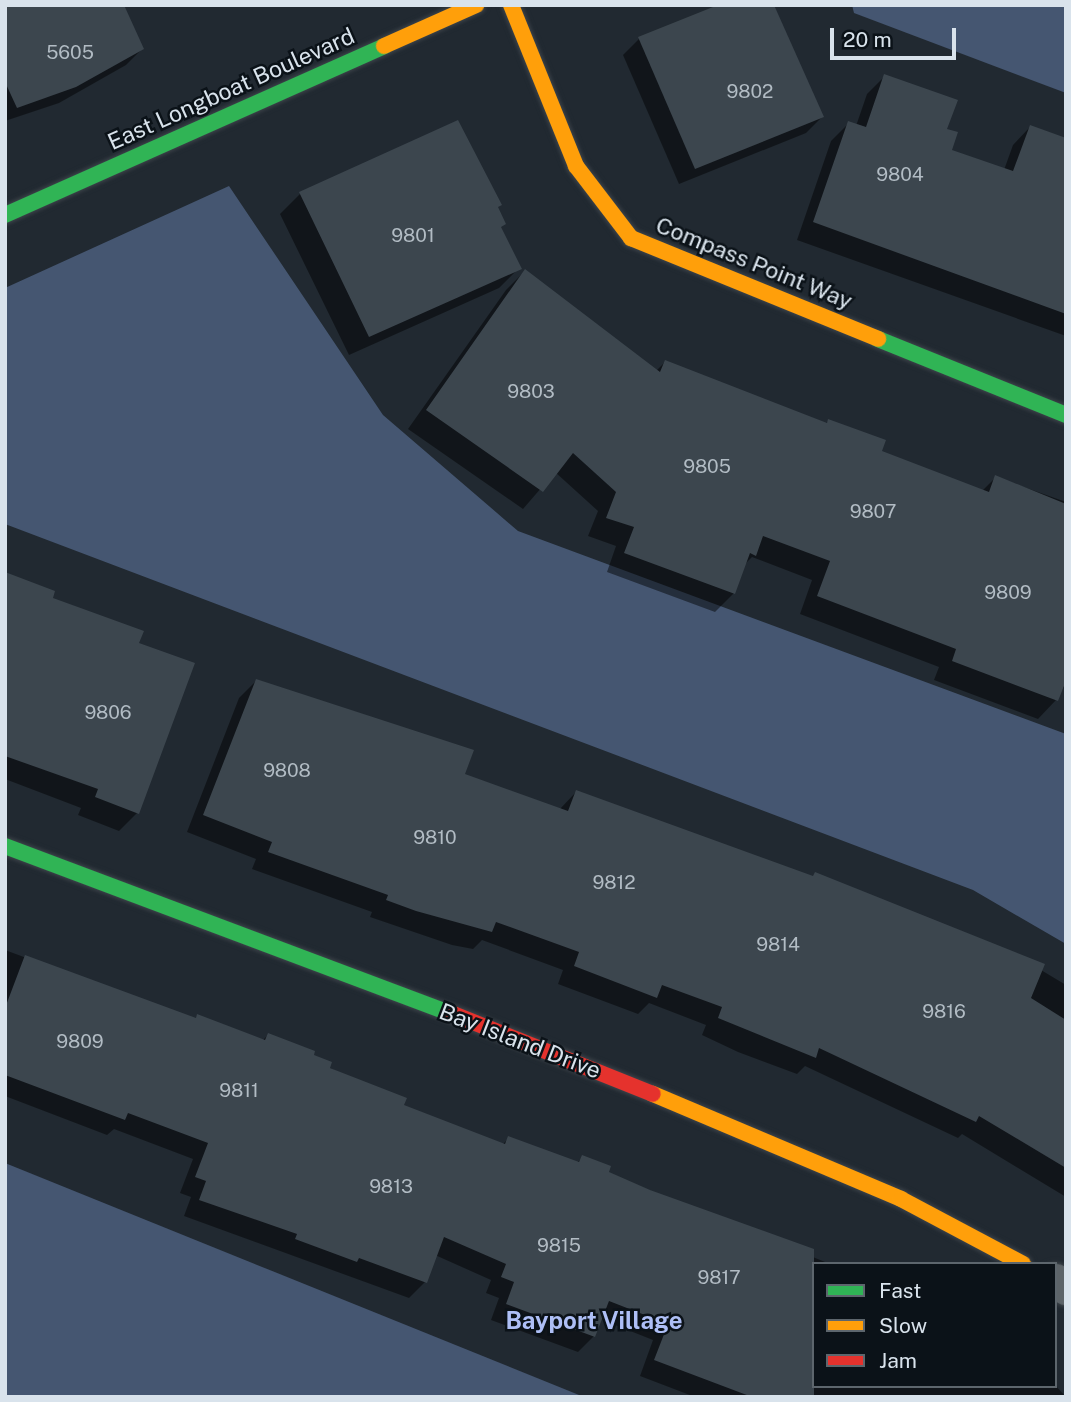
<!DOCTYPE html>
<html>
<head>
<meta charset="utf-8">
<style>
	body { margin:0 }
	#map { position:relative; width:1071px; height:1402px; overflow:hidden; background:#212931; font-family:"Public Sans",sans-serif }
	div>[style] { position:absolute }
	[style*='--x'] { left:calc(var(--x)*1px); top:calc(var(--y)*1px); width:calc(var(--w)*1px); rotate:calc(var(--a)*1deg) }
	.water>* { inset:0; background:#455671 }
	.shadow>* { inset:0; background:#0007 }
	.building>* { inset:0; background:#3c464e }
	.roads { filter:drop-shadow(0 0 2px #3d444a) drop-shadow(0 0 2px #3d444a) }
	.street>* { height:35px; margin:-17.5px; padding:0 17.5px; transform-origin:17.5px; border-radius:17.5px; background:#5d6469 }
	.fast>* { height:16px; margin:-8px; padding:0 8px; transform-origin:8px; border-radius:8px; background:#30b455 }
	.slow>* { height:16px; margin:-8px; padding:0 8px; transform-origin:8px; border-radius:8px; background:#ff9f0a }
	.jam>* { height:16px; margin:-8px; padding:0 8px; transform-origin:8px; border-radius:8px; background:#e5322d }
	span { translate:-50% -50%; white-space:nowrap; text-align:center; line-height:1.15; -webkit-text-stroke:5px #0b1218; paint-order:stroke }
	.number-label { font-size:19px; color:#b2bcc4 }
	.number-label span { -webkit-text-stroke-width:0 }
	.street-label { font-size:23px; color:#d9e3ec }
	.neighbourhood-label { font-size:24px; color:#aebff6; font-weight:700 }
	.frame { position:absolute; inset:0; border:7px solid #d9e3ec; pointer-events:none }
	.legend { position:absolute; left:812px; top:1262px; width:245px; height:126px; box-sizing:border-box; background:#0b1218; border:2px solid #5d666d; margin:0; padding:9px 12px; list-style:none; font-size:21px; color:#d9e3ec }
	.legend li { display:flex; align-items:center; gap:14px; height:35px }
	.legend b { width:35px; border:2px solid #5d666d }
	.scale { position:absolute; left:830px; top:28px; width:126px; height:32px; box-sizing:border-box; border:4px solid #d9e3ec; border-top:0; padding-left:9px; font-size:21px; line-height:24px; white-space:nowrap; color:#d9e3ec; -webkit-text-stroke:5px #0b1218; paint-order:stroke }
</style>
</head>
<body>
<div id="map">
	<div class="water">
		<div style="clip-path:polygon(852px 5px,1066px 5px,1066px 93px,854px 13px)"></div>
		<div style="clip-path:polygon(229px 186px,383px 415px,518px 531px,1066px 734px,1066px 944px,973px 890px,5px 524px,5px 288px)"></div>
		<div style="clip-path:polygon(5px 1163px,584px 1397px,5px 1397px)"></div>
	</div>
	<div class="shadow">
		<div style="clip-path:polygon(5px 5px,142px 49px,126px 65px,59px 103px,5px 121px)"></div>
		<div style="clip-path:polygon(639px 39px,822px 117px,806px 133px,679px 184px,623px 55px)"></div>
		<div style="clip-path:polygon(885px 76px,945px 130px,950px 151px,1004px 170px,1013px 145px,1030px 127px,1066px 140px,1066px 336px,797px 240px,831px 141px,849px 123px,856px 126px,867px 94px)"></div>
		<div style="clip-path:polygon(300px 194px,497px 208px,500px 228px,519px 268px,499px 288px,349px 355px,280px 214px)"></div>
		<div style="clip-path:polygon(525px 271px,656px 371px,665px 362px,825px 424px,829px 421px,880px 452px,982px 491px,996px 477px,1066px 502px,1066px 684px,1056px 700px,1038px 719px,934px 680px,939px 667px,800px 614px,812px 580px,752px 557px,744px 565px,734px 593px,715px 612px,607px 572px,616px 546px,588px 536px,598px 511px,555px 472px,523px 509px,408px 429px,506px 290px)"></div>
		<div style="clip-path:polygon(5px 574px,137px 644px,137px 813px,119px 831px,78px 815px,81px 808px,5px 779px)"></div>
		<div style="clip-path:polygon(256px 681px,463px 775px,559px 810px,576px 792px,1041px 970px,1066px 985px,1066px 1197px,962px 1134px,958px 1138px,805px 1066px,797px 1074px,738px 1052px,702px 1035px,706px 1025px,649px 1003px,638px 1014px,558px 984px,563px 970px,482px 940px,473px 949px,452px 945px,370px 917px,372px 912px,252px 869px,256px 859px,187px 832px,239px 698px)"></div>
		<div style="clip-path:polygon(5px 950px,194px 1020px,262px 1041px,268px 1035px,402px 1106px,502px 1145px,509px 1138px,577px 1163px,583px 1157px,607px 1173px,830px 1264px,814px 1264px,814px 1386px,1055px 1385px,1066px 1397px,695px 1397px,640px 1376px,653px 1340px,600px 1319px,594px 1336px,578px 1352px,491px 1320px,499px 1298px,486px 1293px,491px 1280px,435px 1255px,425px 1282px,409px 1298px,184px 1216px,191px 1197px,180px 1193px,193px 1159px,114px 1129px,107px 1135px,5px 1096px)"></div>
	</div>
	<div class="building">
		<div style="clip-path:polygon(5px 5px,124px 5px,144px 49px,76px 87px,17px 108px,5px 82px)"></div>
		<div style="clip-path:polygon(718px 5px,774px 5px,824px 117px,695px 169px,638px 37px)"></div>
		<div style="clip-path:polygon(884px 74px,958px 100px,947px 129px,958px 132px,952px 150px,1013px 171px,1030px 125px,1066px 138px,1066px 314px,813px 222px,848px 121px,866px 127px)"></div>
		<div style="clip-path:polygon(458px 120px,502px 205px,498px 207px,506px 224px,501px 227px,522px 269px,369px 337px,299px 192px)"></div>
		<div style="clip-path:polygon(525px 269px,660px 372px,665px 360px,827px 423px,828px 419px,886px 440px,882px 451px,989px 492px,995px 475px,1066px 504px,1066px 681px,1058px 701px,952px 661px,956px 649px,817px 596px,830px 561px,763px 536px,756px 556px,750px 553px,735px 594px,624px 553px,634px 527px,606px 518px,616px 492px,573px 453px,543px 492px,426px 410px)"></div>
		<div style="clip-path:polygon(5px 572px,55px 591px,53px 598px,144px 631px,139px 643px,195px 663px,139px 814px,95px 797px,98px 789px,5px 756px)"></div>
		<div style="clip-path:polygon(256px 679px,474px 750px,465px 774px,568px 811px,576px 790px,813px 876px,815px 872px,1045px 964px,1031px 998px,1066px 1020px,1066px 1168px,979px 1116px,976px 1122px,819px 1048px,816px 1058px,718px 1018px,722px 1007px,662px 985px,657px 998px,574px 966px,579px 952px,496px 922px,492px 932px,416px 911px,386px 900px,388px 895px,268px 852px,272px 842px,203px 815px)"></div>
		<div style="clip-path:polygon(25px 955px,196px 1018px,197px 1014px,265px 1040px,268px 1033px,315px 1051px,314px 1055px,332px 1062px,330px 1068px,407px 1098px,404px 1105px,505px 1144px,508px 1136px,579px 1162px,582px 1155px,611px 1166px,609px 1172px,650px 1190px,814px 1249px,814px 1397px,752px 1397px,654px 1360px,668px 1324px,609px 1301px,595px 1337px,506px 1304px,514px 1282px,501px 1277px,506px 1264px,444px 1237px,427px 1283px,359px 1258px,357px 1262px,295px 1239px,297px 1234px,199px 1200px,206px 1181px,195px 1177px,208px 1143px,128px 1113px,125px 1120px,5px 1075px,5px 1008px)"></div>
	</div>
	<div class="roads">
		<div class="street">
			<div style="--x:1055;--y:1281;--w:13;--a:29"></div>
		</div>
		<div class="fast">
			<div style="--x:5;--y:215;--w:415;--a:-24"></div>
			<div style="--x:878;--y:339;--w:203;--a:22"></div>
			<div style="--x:5;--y:846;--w:478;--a:20.6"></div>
		</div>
		<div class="slow">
			<div style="--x:511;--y:5;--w:174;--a:68"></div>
			<div style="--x:576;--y:166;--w:91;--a:52.6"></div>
			<div style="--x:631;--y:238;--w:267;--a:22.2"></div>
			<div style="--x:384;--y:46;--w:101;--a:-24"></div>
			<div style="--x:653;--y:1094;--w:269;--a:22.9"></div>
			<div style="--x:901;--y:1199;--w:138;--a:28"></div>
		</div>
		<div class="jam">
			<div style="--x:453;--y:1014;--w:215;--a:21.8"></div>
		</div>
	</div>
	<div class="number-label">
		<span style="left:70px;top:53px">5605</span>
		<span style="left:750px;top:92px">9802</span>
		<span style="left:900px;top:175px">9804</span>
		<span style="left:413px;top:236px">9801</span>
		<span style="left:531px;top:392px">9803</span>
		<span style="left:707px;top:467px">9805</span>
		<span style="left:873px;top:512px">9807</span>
		<span style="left:1008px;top:593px">9809</span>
		<span style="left:108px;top:713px">9806</span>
		<span style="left:287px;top:771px">9808</span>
		<span style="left:435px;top:838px">9810</span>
		<span style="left:614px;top:883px">9812</span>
		<span style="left:778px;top:945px">9814</span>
		<span style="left:944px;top:1012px">9816</span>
		<span style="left:80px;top:1042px">9809</span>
		<span style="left:239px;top:1091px">9811</span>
		<span style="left:391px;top:1187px">9813</span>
		<span style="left:559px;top:1246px">9815</span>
		<span style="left:719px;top:1278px">9817</span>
	</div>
	<div class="street-label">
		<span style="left:231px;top:89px;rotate:-24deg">East Longboat Boulevard</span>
		<span style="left:754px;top:263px;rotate:22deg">Compass Point Way</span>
		<span style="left:520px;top:1041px;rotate:21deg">Bay Island Drive</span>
	</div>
	<div class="neighbourhood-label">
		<span style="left:594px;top:1321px">Bayport Village</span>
	</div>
	<div class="frame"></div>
	<ul class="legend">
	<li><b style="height:9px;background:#30b455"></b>Fast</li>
	<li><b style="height:9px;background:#ff9f0a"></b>Slow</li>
	<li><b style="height:9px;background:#e5322d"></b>Jam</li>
	</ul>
	<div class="scale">20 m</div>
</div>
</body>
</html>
